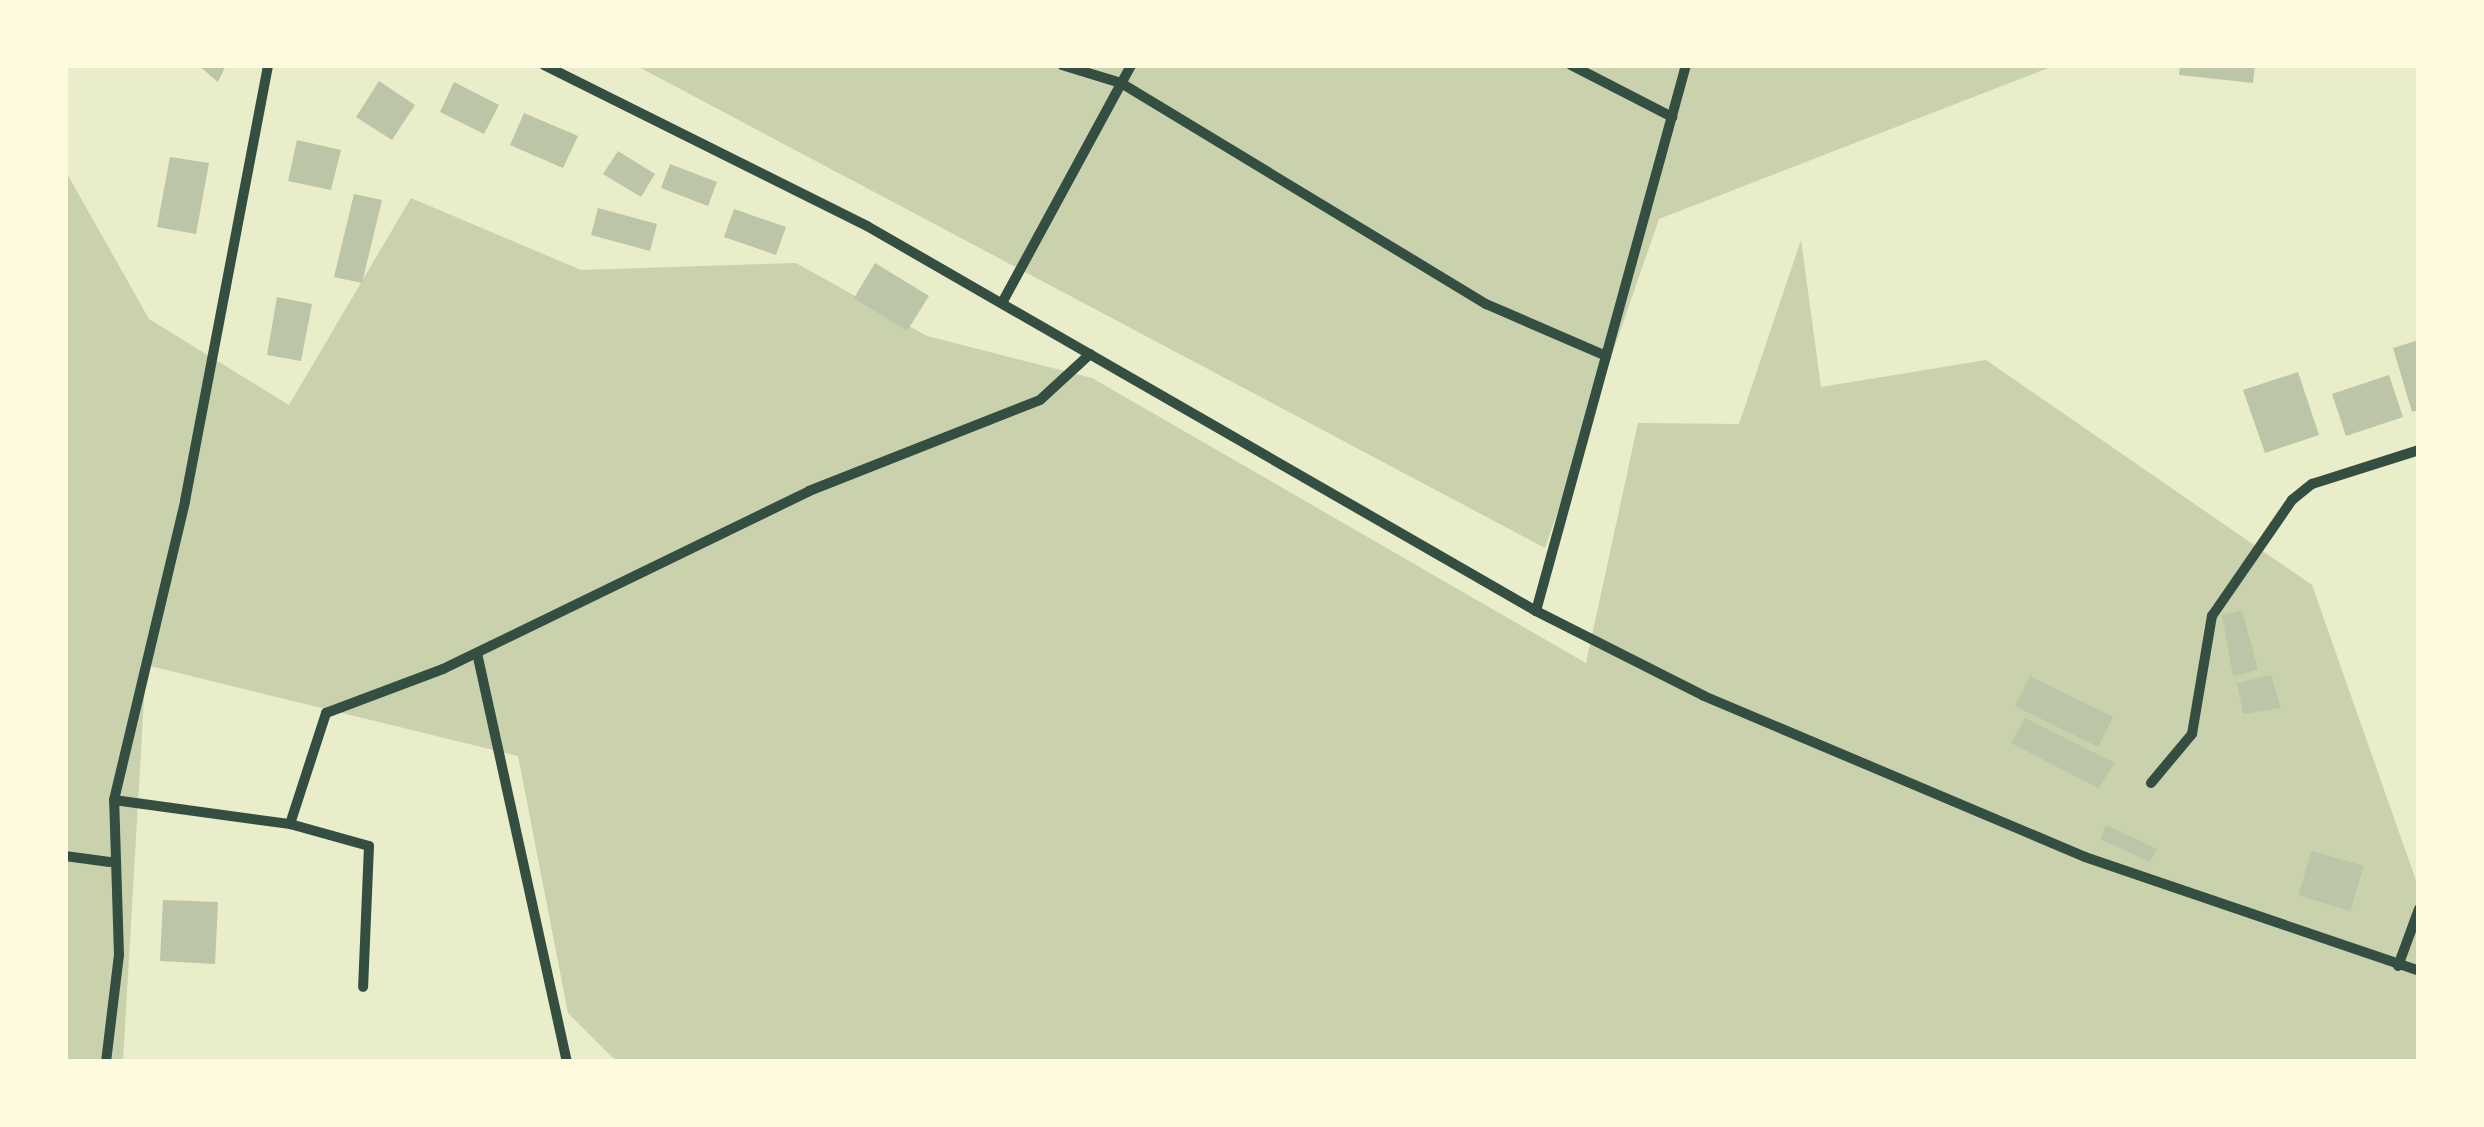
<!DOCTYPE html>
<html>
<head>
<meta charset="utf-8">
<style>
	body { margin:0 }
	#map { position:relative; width:2484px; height:1127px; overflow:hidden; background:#e9edc9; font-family:Merriweather,serif }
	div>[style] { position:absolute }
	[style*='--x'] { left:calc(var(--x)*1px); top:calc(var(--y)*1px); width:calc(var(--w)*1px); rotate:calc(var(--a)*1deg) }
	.green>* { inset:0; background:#cad2ad }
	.building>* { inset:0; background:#bcc5a7 }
	.minor>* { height:10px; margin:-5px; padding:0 5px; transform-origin:5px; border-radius:5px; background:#344e41 }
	span { translate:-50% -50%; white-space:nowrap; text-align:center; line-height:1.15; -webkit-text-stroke:8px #fefae0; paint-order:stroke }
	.frame { position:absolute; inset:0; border:68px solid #fefae0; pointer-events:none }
</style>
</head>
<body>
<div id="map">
	<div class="green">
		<div style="clip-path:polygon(635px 65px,2056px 65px,1659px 219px,1545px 548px)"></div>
		<div style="clip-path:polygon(65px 170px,149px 319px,289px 405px,411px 198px,581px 270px,796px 263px,927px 336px,1092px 378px,1586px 663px,1638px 423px,1739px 424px,1801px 240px,1821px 387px,1986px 360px,2312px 585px,2419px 889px,2419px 1062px,617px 1062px,568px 1013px,518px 756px,146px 665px,123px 1062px,65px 1062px)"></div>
	</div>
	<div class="building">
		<div style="clip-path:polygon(198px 65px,226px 65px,218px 82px)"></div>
		<div style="clip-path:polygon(2180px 65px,2255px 65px,2253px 83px,2179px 75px)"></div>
		<div style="clip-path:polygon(379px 81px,415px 105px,392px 140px,356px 117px)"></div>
		<div style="clip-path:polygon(454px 82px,499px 105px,484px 134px,440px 112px)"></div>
		<div style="clip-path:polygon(524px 113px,578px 136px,563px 168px,510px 145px)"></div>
		<div style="clip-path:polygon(297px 140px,341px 150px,331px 190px,288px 181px)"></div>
		<div style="clip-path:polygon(618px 151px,655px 174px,641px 197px,603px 174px)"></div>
		<div style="clip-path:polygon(170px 157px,209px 163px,196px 234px,157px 227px)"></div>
		<div style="clip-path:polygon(670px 164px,717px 182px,708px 206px,661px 188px)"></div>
		<div style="clip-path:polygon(354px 194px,382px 200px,362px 283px,334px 277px)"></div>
		<div style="clip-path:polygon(598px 208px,657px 224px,650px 251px,591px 235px)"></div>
		<div style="clip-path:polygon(734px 209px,786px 227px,776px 255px,724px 237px)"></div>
		<div style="clip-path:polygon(875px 263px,929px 296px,907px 331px,854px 298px)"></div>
		<div style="clip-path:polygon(277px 297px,312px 304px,301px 361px,267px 355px)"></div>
		<div style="clip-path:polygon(2419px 340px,2419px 410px,2412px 412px,2393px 348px)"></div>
		<div style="clip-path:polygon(2298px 372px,2319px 435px,2265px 453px,2243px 390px)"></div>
		<div style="clip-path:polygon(2389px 375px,2403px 417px,2346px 436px,2332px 394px)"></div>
		<div style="clip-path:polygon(2242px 610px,2258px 670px,2233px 676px,2222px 615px)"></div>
		<div style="clip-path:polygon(2271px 675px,2281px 708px,2243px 714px,2237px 683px)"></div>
		<div style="clip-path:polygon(2030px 676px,2113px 717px,2098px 747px,2015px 706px)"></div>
		<div style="clip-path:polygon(2025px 718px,2115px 763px,2098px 788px,2011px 743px)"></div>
		<div style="clip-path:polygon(2106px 825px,2157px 849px,2150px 862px,2100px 839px)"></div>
		<div style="clip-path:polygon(2312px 851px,2364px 866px,2350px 911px,2298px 895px)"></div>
		<div style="clip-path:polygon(163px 900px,218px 902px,215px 964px,160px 961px)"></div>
	</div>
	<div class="minor">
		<div style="--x:544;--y:65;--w:361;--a:26.5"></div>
		<div style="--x:867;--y:226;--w:772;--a:29.92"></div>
		<div style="--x:1536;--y:611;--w:188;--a:26.8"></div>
		<div style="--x:1704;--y:696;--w:414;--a:22.9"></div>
		<div style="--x:2085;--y:857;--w:353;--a:18.8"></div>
		<div style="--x:1062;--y:65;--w:62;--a:17"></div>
		<div style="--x:1121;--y:83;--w:427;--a:31.2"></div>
		<div style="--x:1486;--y:304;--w:131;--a:23.4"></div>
		<div style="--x:1571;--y:65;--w:114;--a:27.2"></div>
		<div style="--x:1002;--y:303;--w:271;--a:-61.5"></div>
		<div style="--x:1536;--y:611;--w:566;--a:-74.64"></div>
		<div style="--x:477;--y:653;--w:419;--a:77.6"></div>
		<div style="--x:2151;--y:783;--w:64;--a:-50.1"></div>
		<div style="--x:2192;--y:734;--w:120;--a:-80.4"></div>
		<div style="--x:2212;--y:616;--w:141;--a:-55.4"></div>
		<div style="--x:2292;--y:500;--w:26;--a:-39"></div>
		<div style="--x:2312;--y:484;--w:112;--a:-17.6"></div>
		<div style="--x:114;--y:800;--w:178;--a:7.8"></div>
		<div style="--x:290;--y:824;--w:117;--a:-72"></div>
		<div style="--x:326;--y:713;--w:125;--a:-20.6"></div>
		<div style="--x:443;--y:669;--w:407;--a:-25.9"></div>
		<div style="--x:809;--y:491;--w:248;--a:-21.5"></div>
		<div style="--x:1040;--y:400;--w:68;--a:-42.6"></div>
		<div style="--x:290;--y:824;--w:82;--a:15.6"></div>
		<div style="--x:369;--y:846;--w:141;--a:92.4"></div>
		<div style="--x:65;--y:856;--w:45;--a:7.6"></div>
		<div style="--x:2398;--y:966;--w:61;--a:-69.8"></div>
		<div style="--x:106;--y:1062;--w:108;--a:-83.1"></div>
		<div style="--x:119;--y:955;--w:155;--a:-91.8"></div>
		<div style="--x:114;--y:800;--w:307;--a:-76.6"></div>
		<div style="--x:185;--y:501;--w:444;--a:-79.2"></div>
	</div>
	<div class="frame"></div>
</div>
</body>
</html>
